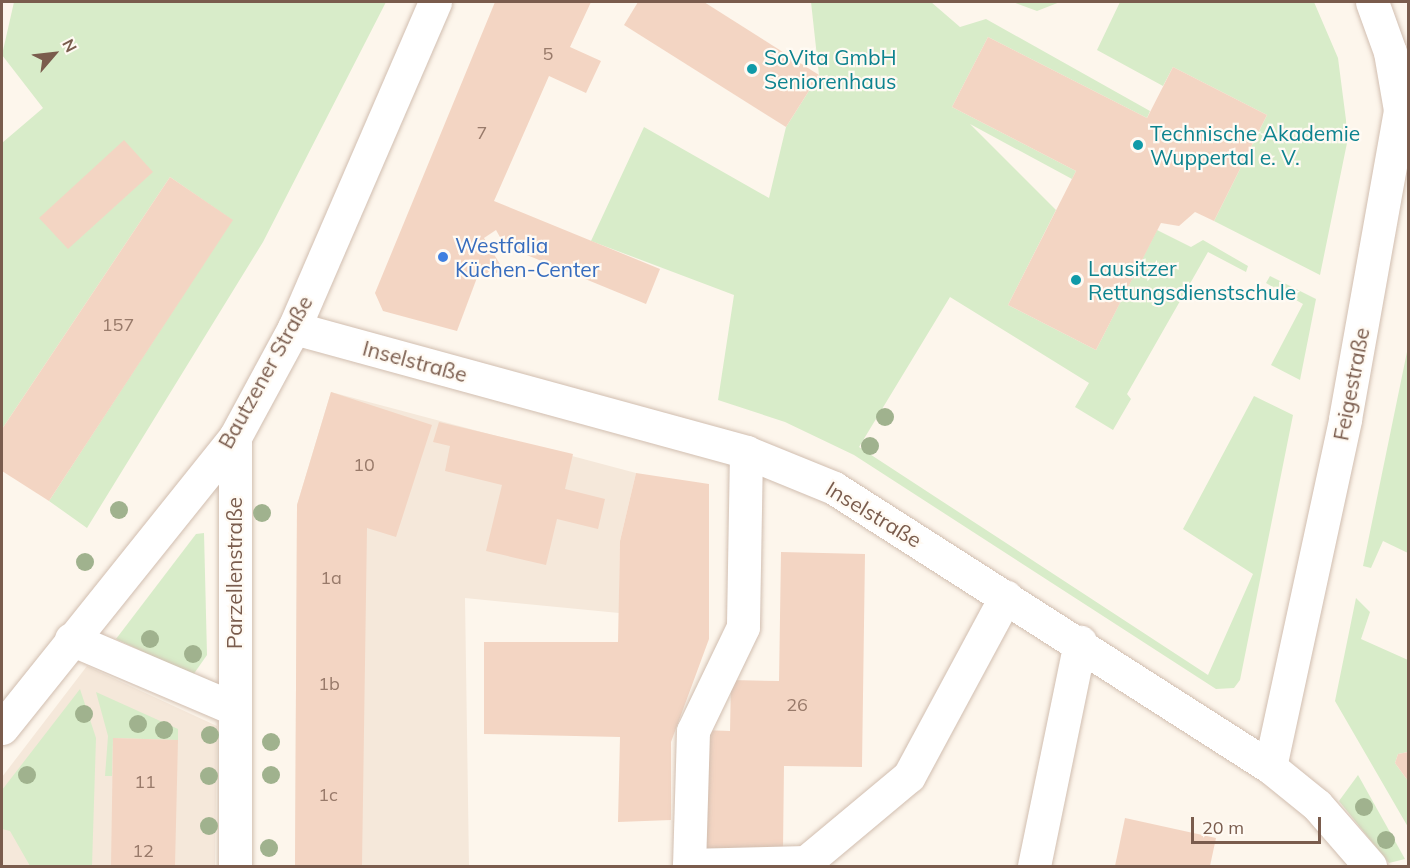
<!DOCTYPE html>
<html>
<head>
<meta charset="utf-8">
<style>
	body { margin:0 }
	#map { position:relative; width:1410px; height:868px; overflow:hidden; background:#fdf6ec; font-family:Mulish,sans-serif }
	div>[style] { position:absolute }
	[style*='--x'] { left:calc(var(--x)*1px); top:calc(var(--y)*1px); width:calc(var(--w)*1px); rotate:calc(var(--a)*1deg) }
	.residential>* { inset:0; background:#f5e8da }
	.green>* { inset:0; background:#d8ecc9 }
	.building>* { inset:0; background:#f3d5c3 }
	.roads { filter:drop-shadow(0 0 2px #d1beb0) drop-shadow(0 0 2px #d1beb0) }
	.minor>* { height:33px; margin:-16.5px; padding:0 16.5px; transform-origin:16.5px; border-radius:16.5px; background:#fff }
	.trees>* { width:18px; height:18px; margin:-9px; border-radius:50%; background:#a0b28e }
	.dots>* { width:16px; height:16px; translate:-50% -50%; box-sizing:border-box; border:3px solid #fffaf3; border-radius:50% }
	span { translate:-50% -50%; white-space:nowrap; text-align:center; line-height:1.15; -webkit-text-stroke:4.5px #fffaf3; paint-order:stroke }
	.number-label { font-size:18px; color:#987a6a }
	.number-label span { -webkit-text-stroke-width:0 }
	.culture-label { font-size:21px; color:#0d838f }
	.left { translate:0 -50%; text-align:left }
	.shop-label { font-size:21px; color:#366cbe }
	.street-label { font-size:21px; color:#7a5c4d }
	.frame { position:absolute; inset:0; border:3px solid #7a5c4d; pointer-events:none }
	.north { position:absolute; left:24px; top:24px; width:60px; height:60px; -webkit-text-stroke:4px #fffaf3; paint-order:stroke; rotate:62deg; font-size:16px; font-weight:700; line-height:24px; text-align:center; color:#7a5c4d }
	.north::after { content:''; display:block; margin:auto; width:21px; height:27px; background:#7a5c4d; clip-path:polygon(50% 0,100% 100%,50% 72%,0 100%) }
	.scale { position:absolute; left:1191px; top:817px; width:130px; height:27px; box-sizing:border-box; border:3px solid #7a5c4d; border-top:0; padding-left:8px; font-size:18px; line-height:21px; white-space:nowrap; color:#7a5c4d; -webkit-text-stroke:4px #fffaf3; paint-order:stroke }
</style>
</head>
<body>
<div id="map">
	<div class="residential">
		<div style="clip-path:polygon(331px 392px,636px 473px,620px 541px,619px 613px,465px 598px,469px 866px,295px 866px,297px 505px)"></div>
		<div style="clip-path:polygon(87px 666px,217px 726px,215px 866px,2px 866px,2px 777px)"></div>
	</div>
	<div class="green">
		<div style="clip-path:polygon(14px 2px,386px 2px,263px 242px,87px 528px,49px 501px,232px 220px,170px 177px,2px 429px,2px 143px,43px 108px,2px 55px)"></div>
		<div style="clip-path:polygon(811px 2px,931px 2px,960px 27px,986px 19px,1150px 111px,1147px 118px,988px 37px,952px 107px,1076px 171px,1072px 179px,970px 124px,1056px 210px,1008px 305px,1096px 350px,1157px 230px,1191px 247px,1203px 240px,1248px 266px,1246px 272px,1208px 252px,1127px 394px,1131px 399px,1113px 430px,1075px 407px,1089px 383px,950px 297px,859px 447px,1208px 675px,1253px 574px,1183px 529px,1254px 396px,1293px 415px,1240px 680px,1234px 688px,1216px 689px,854px 455px,785px 422px,718px 400px,734px 295px,591px 241px,644px 127px,769px 198px,786px 127px,819px 75px)"></div>
		<div style="clip-path:polygon(1013px 2px,1060px 2px,1037px 11px)"></div>
		<div style="clip-path:polygon(1120px 2px,1314px 2px,1338px 58px,1346px 120px,1347px 143px,1320px 275px,1214px 221px,1267px 115px,1173px 67px,1163px 86px,1097px 50px)"></div>
		<div style="clip-path:polygon(1270px 276px,1316px 299px,1300px 380px,1271px 365px,1303px 304px,1266px 283px)"></div>
		<div style="clip-path:polygon(1408px 347px,1408px 553px,1383px 541px,1371px 568px,1363px 566px)"></div>
		<div style="clip-path:polygon(204px 533px,207px 655px,193px 675px,116px 639px,196px 534px)"></div>
		<div style="clip-path:polygon(1356px 598px,1370px 612px,1361px 639px,1408px 660px,1408px 752px,1398px 754px,1395px 763px,1408px 781px,1408px 827px,1335px 701px)"></div>
		<div style="clip-path:polygon(80px 689px,96px 738px,92px 866px,30px 866px,10px 831px,2px 829px,2px 790px)"></div>
		<div style="clip-path:polygon(96px 692px,178px 729px,178px 740px,113px 738px,112px 776px,105px 776px,108px 736px)"></div>
		<div style="clip-path:polygon(1358px 775px,1405px 859px,1389px 863px,1339px 801px)"></div>
	</div>
	<div class="building">
		<div style="clip-path:polygon(495px 2px,591px 2px,570px 47px,601px 61px,586px 93px,549px 76px,494px 201px,660px 269px,646px 304px,505px 246px,496px 230px,484px 238px,503px 269px,488px 278px,481px 267px,457px 331px,383px 311px,375px 293px)"></div>
		<div style="clip-path:polygon(638px 2px,704px 2px,819px 75px,786px 127px,624px 25px)"></div>
		<div style="clip-path:polygon(988px 37px,1147px 118px,1173px 67px,1267px 115px,1214px 221px,1195px 212px,1179px 226px,1161px 223px,1096px 350px,1008px 305px,1076px 171px,952px 107px)"></div>
		<div style="clip-path:polygon(124px 140px,153px 172px,68px 249px,39px 218px)"></div>
		<div style="clip-path:polygon(170px 177px,233px 220px,49px 501px,2px 471px,2px 429px)"></div>
		<div style="clip-path:polygon(331px 392px,432px 425px,396px 537px,367px 528px,362px 866px,295px 866px,297px 505px)"></div>
		<div style="clip-path:polygon(439px 422px,573px 454px,565px 489px,605px 499px,598px 529px,557px 519px,546px 565px,486px 551px,502px 485px,445px 471px,450px 446px,433px 442px)"></div>
		<div style="clip-path:polygon(636px 473px,709px 484px,709px 639px,671px 742px,671px 820px,618px 822px,620px 737px,484px 734px,484px 642px,618px 642px,620px 541px)"></div>
		<div style="clip-path:polygon(781px 552px,865px 554px,862px 767px,784px 766px,783px 849px,700px 848px,703px 730px,730px 731px,731px 680px,779px 681px)"></div>
		<div style="clip-path:polygon(113px 738px,178px 740px,175px 866px,111px 866px)"></div>
		<div style="clip-path:polygon(1408px 752px,1408px 781px,1395px 763px,1398px 754px)"></div>
		<div style="clip-path:polygon(1125px 818px,1216px 838px,1210px 866px,1115px 866px)"></div>
	</div>
	<div class="roads">
		<div class="minor">
			<div style="--x:294;--y:328;--w:469;--a:15.3"></div>
			<div style="--x:746;--y:452;--w:95;--a:22.2"></div>
			<div style="--x:834;--y:488;--w:518;--a:32.62"></div>
			<div style="--x:1270;--y:767;--w:60;--a:39"></div>
			<div style="--x:1317;--y:805;--w:81;--a:49"></div>
			<div style="--x:235;--y:437;--w:429;--a:90"></div>
			<div style="--x:746;--y:452;--w:175;--a:91"></div>
			<div style="--x:743;--y:627;--w:115;--a:115.7"></div>
			<div style="--x:693;--y:731;--w:134;--a:91.7"></div>
			<div style="--x:689;--y:865;--w:117;--a:-1.5"></div>
			<div style="--x:806;--y:862;--w:134;--a:-39.9"></div>
			<div style="--x:909;--y:776;--w:204;--a:-61.7"></div>
			<div style="--x:71;--y:639;--w:176;--a:23.1"></div>
			<div style="--x:2;--y:728;--w:373;--a:-51.3"></div>
			<div style="--x:235;--y:437;--w:124;--a:-61.6"></div>
			<div style="--x:294;--y:328;--w:355;--a:-66.6"></div>
			<div style="--x:1270;--y:767;--w:356;--a:-77.8"></div>
			<div style="--x:1345;--y:419;--w:314;--a:-79.9"></div>
			<div style="--x:1400;--y:110;--w:59;--a:-99.8"></div>
			<div style="--x:1390;--y:52;--w:53;--a:-109.8"></div>
			<div style="--x:1034;--y:866;--w:229;--a:-78.4"></div>
		</div>
	</div>
	<div class="trees">
		<div style="left:885px;top:417px"></div>
		<div style="left:870px;top:446px"></div>
		<div style="left:119px;top:510px"></div>
		<div style="left:262px;top:513px"></div>
		<div style="left:85px;top:562px"></div>
		<div style="left:150px;top:639px"></div>
		<div style="left:193px;top:654px"></div>
		<div style="left:84px;top:714px"></div>
		<div style="left:138px;top:724px"></div>
		<div style="left:164px;top:730px"></div>
		<div style="left:210px;top:735px"></div>
		<div style="left:271px;top:742px"></div>
		<div style="left:27px;top:775px"></div>
		<div style="left:271px;top:775px"></div>
		<div style="left:209px;top:776px"></div>
		<div style="left:1364px;top:807px"></div>
		<div style="left:209px;top:826px"></div>
		<div style="left:1386px;top:840px"></div>
		<div style="left:269px;top:848px"></div>
	</div>
	<div class="dots">
		<div style="left:752px;top:69px;background:#0f9aa8"></div>
		<div style="left:1138px;top:145px;background:#0f9aa8"></div>
		<div style="left:443px;top:257px;background:#3f7fe0"></div>
		<div style="left:1076px;top:280px;background:#0f9aa8"></div>
	</div>
	<div class="number-label">
		<span style="left:548px;top:54px">5</span>
		<span style="left:482px;top:133px">7</span>
		<span style="left:118px;top:325px">157</span>
		<span style="left:364px;top:465px">10</span>
		<span style="left:331px;top:578px">1a</span>
		<span style="left:329px;top:684px">1b</span>
		<span style="left:797px;top:705px">26</span>
		<span style="left:145px;top:782px">11</span>
		<span style="left:328px;top:795px">1c</span>
		<span style="left:143px;top:851px">12</span>
	</div>
	<div class="culture-label">
		<span class="left" style="left:764px;top:69px">SoVita GmbH<br>Seniorenhaus</span>
		<span class="left" style="left:1150px;top:145px">Technische Akademie<br>Wuppertal e. V.</span>
		<span class="left" style="left:1088px;top:280px">Lausitzer<br>Rettungsdienstschule</span>
	</div>
	<div class="shop-label">
		<span class="left" style="left:455px;top:257px">Westfalia<br>Küchen-Center</span>
	</div>
	<div class="street-label">
		<span style="left:415px;top:361px;rotate:15deg">Inselstraße</span>
		<span style="left:265px;top:372px;rotate:-61deg">Bautzener Straße</span>
		<span style="left:1351px;top:384px;rotate:-79deg">Feigestraße</span>
		<span style="left:874px;top:514px;rotate:31deg">Inselstraße</span>
		<span style="left:234px;top:573px;rotate:-90deg">Parzellenstraße</span>
	</div>
	<div class="frame"></div>
	<div class="north">N</div>
	<div class="scale">20 m</div>
</div>
</body>
</html>
